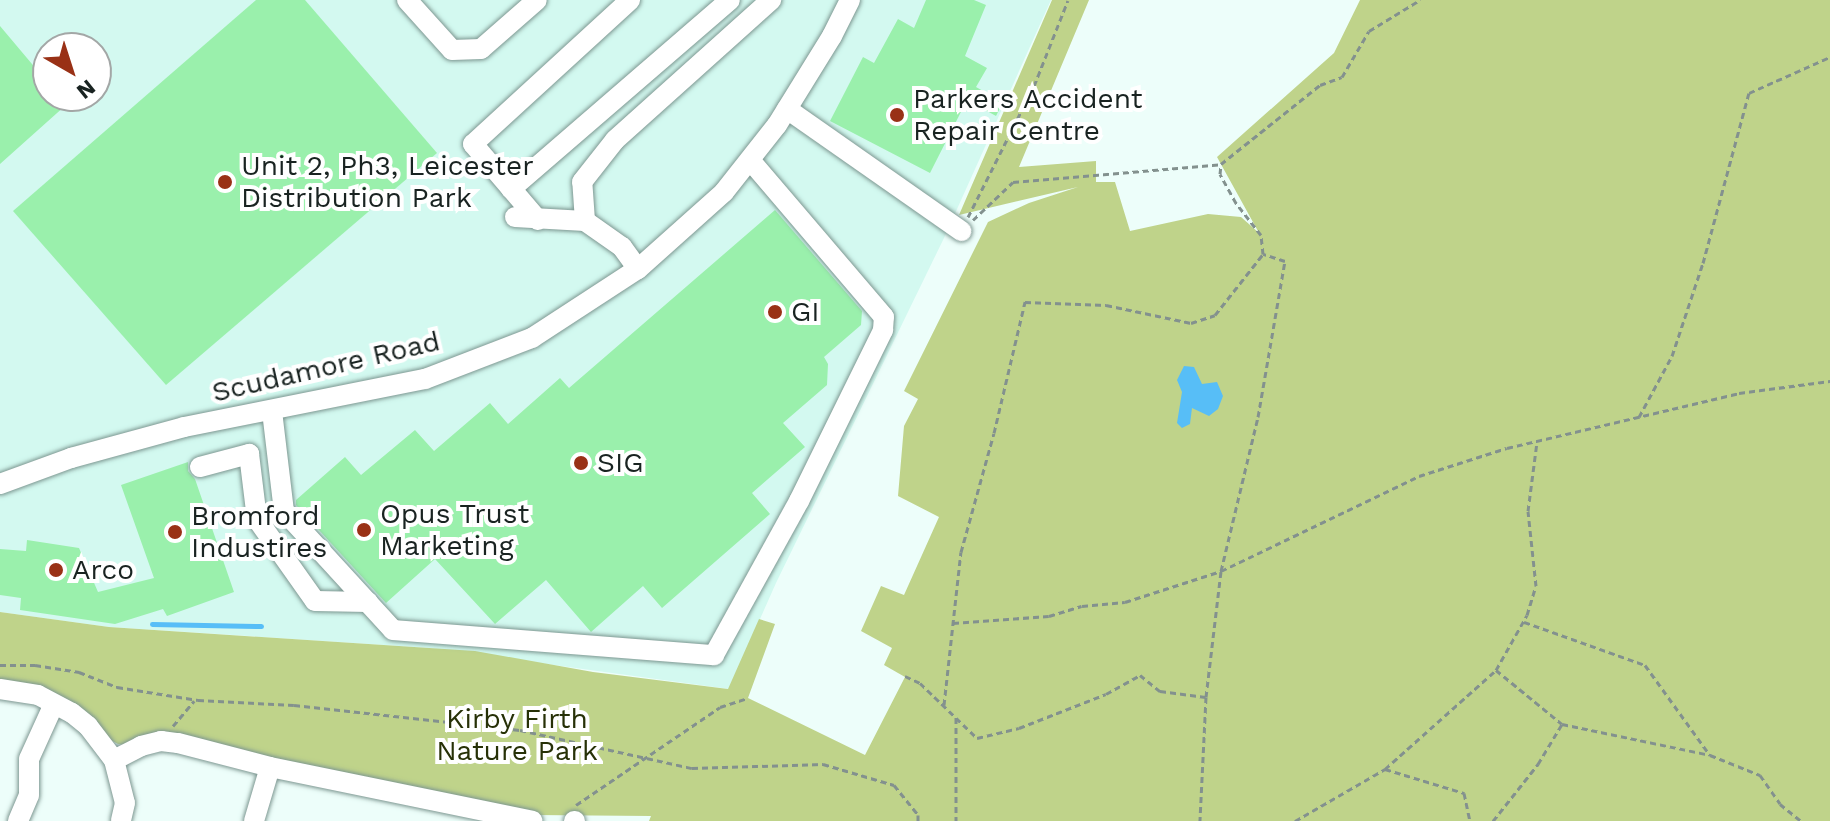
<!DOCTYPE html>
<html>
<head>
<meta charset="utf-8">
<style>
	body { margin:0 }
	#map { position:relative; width:1830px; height:821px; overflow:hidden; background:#edfefa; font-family:"Work Sans",sans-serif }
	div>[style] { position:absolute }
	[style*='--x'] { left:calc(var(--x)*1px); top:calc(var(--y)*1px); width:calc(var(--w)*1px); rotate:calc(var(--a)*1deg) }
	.built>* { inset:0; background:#d3f9f0 }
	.green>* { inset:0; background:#bfd38a }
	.water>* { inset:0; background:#57bef7 }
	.stream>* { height:5px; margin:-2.5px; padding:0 2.5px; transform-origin:2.5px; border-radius:2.5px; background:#57bef7 }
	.building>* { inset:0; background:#9af0ac }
	.path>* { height:3px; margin-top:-1.5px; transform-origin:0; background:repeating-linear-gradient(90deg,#83918e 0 6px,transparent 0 10px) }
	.roads { filter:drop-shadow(0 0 2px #7d9791) drop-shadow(0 0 2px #7d9791) }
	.minor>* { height:20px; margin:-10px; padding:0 10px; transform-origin:10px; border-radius:10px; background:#fff }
	.dots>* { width:22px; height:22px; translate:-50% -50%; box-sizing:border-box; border:4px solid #fff; border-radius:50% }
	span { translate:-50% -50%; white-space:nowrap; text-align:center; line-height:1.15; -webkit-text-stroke:8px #fff; paint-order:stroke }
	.poi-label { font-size:28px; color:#192321 }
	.left { translate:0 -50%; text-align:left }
	.street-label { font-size:28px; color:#192321 }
	.park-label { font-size:28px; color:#273107 }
	.north { position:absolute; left:32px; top:32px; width:80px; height:80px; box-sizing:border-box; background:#fff; border:2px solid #a3a7a6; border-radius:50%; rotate:141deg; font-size:22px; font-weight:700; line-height:32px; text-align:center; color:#192321 }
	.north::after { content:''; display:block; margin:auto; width:28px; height:36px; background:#993116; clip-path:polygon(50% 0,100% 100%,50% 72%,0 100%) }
</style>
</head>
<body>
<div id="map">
	<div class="built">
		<div style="clip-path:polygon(evenodd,0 0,1051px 0,944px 238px,776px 583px,729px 689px,430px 648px,109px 627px,0 612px,0 0,48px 48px,96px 48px,96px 96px,48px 96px,48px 48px)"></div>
	</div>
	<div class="green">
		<div style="clip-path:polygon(1052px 0,1089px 0,1019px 167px,1096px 161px,1096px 182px,1115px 182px,1130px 231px,1208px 214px,1241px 217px,1259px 233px,1217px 157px,1334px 53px,1360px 0,1830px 0,1830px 821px,649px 821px,651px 816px,534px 815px,327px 773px,118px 744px,0 681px,0 612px,109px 627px,475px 651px,593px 672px,728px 689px,759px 619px,775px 624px,748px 698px,865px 755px,905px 677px,884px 665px,892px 648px,861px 631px,881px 586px,904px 595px,939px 517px,898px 496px,904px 426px,918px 399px,904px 391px,988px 222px,1029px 203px,1078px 187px,959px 215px)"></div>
	</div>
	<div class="water">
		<div style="clip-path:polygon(1184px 366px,1194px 367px,1202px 384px,1217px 382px,1223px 396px,1218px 409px,1209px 416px,1192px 408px,1190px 424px,1182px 428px,1177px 423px,1182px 392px,1177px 380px)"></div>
	</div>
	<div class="stream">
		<div style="--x:152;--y:624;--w:109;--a:1.1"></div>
	</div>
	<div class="building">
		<div style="clip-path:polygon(256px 0,305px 0,437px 153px,166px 385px,13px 211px)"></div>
		<div style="clip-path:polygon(926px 0,974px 0,986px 5px,965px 56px,987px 68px,976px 87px,1003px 102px,996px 116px,967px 100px,930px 173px,830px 121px,863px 57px,874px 63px,898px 19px,914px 28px)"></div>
		<div style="clip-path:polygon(0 26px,48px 83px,48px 96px,59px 96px,66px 105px,0 164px)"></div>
		<div style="clip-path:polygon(775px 210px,862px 311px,861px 325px,824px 357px,828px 364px,827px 385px,783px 423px,805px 447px,752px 493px,770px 514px,662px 608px,643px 586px,591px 632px,546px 580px,495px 624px,435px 559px,386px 603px,296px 505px,296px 500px,345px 457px,361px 475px,415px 430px,434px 451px,490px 403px,508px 424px,560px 378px,569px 388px)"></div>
		<div style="clip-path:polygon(188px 462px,188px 471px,195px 479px,234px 592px,167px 616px,163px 609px,115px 624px,20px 610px,21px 598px,0 595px,0 549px,26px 551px,27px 540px,79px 548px,98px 592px,154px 578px,121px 485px)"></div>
	</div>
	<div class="path">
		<div style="--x:968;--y:217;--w:147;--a:-63.3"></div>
		<div style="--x:1034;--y:86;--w:92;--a:-68.4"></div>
		<div style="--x:973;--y:220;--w:55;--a:-43.5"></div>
		<div style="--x:1013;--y:182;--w:209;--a:-4.9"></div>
		<div style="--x:1639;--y:417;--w:69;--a:-61.6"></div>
		<div style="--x:1672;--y:356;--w:98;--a:-71.6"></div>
		<div style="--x:1703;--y:263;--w:176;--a:-74.9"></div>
		<div style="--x:1749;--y:93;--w:89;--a:-24"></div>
		<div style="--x:1524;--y:622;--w:128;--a:19.6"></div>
		<div style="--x:1645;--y:665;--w:111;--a:54.2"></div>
		<div style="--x:953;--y:623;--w:96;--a:-4.2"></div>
		<div style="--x:1049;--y:616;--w:34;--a:-17"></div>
		<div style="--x:1082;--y:606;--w:43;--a:-5.3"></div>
		<div style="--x:1125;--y:602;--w:101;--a:-17.9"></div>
		<div style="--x:1221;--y:571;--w:158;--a:-76.5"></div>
		<div style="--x:1258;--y:417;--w:158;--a:-80.2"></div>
		<div style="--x:1285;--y:261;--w:23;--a:-162"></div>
		<div style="--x:0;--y:665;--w:35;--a:0"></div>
		<div style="--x:35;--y:665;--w:45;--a:9"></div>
		<div style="--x:79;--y:672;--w:41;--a:21.5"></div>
		<div style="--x:117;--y:687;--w:82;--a:9.1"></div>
		<div style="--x:198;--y:700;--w:96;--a:3"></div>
		<div style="--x:294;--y:705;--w:227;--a:6.3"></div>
		<div style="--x:520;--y:730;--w:176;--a:12.5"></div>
		<div style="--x:692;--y:768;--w:131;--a:-1.7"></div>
		<div style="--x:823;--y:764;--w:74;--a:16.5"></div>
		<div style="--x:894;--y:785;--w:38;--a:51"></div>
		<div style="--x:918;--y:815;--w:6;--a:90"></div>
		<div style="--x:1496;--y:670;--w:63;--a:-60.6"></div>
		<div style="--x:1527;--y:615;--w:30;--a:-73"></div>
		<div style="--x:1536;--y:586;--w:75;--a:-96.1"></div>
		<div style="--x:1528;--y:511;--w:70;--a:-82.6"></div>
		<div style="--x:905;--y:676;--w:17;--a:25"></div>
		<div style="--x:920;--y:683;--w:79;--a:44"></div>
		<div style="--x:977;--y:738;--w:43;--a:-13.4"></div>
		<div style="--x:1019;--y:728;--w:93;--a:-21.3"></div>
		<div style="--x:1106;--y:694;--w:39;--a:-29"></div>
		<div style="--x:1140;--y:675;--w:26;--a:39"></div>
		<div style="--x:1160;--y:691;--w:46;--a:7.4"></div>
		<div style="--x:1206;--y:697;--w:124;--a:92.8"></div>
		<div style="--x:1206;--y:697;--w:127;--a:-83.2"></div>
		<div style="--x:1221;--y:571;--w:220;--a:-25.6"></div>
		<div style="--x:1419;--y:476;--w:92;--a:-17.7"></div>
		<div style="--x:1507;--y:448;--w:238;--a:-13.3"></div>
		<div style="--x:1739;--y:393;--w:92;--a:-7.5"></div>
		<div style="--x:944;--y:705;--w:154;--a:-83.7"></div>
		<div style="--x:961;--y:552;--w:123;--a:-74.5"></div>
		<div style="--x:994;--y:433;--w:135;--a:-76.7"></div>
		<div style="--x:1025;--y:302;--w:81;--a:2.1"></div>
		<div style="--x:1106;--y:305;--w:87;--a:12"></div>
		<div style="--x:1191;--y:323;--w:25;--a:-18"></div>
		<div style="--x:1215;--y:315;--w:78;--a:-51.8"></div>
		<div style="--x:1263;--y:254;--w:19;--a:-96"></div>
		<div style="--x:1261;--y:235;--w:41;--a:-128"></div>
		<div style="--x:1236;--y:203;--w:33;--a:-119"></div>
		<div style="--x:1220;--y:174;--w:10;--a:-84"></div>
		<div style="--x:1221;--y:164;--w:127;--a:-38.6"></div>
		<div style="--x:1320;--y:85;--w:23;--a:-20"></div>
		<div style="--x:1342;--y:77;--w:53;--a:-59.6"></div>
		<div style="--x:1369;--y:31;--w:60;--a:-31.3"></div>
		<div style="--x:956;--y:717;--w:104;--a:90"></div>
		<div style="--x:173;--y:726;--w:33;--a:-50"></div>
		<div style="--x:1385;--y:769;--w:149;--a:-41.7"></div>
		<div style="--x:1496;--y:670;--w:85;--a:39.3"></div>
		<div style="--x:1562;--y:724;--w:151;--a:11.8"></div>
		<div style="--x:1710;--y:755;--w:54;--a:21.8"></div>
		<div style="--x:1760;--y:775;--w:35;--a:55"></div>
		<div style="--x:1780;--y:804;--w:27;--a:39"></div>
		<div style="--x:576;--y:805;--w:174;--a:-34.2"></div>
		<div style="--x:720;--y:707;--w:28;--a:-18"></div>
		<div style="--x:1295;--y:821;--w:104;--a:-30"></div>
		<div style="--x:1385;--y:769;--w:83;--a:16.9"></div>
		<div style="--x:1464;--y:793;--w:29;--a:78"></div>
		<div style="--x:1493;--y:821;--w:73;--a:-51.7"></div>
		<div style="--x:1538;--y:764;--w:47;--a:-59"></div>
	</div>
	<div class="roads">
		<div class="minor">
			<div style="--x:407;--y:0;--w:67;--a:48"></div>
			<div style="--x:452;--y:50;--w:29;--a:-2"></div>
			<div style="--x:481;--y:49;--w:74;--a:-41.2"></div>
			<div style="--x:787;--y:109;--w:213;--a:35"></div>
			<div style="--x:511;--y:189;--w:289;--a:-40.8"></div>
			<div style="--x:515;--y:217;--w:70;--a:3.3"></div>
			<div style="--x:585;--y:221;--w:45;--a:35.1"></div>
			<div style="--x:622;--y:247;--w:27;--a:54"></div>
			<div style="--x:538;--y:220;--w:100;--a:-130.5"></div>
			<div style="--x:473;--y:144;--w:213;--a:-42.5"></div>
			<div style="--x:585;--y:221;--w:39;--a:-94"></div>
			<div style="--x:582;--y:182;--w:53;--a:-51.8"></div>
			<div style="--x:615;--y:140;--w:210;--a:-41.9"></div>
			<div style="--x:272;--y:411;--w:101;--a:83.2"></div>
			<div style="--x:284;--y:511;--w:161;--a:47.5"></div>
			<div style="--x:393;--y:630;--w:322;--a:4.5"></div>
			<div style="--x:714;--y:655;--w:176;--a:-61.1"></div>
			<div style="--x:799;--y:501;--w:191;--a:-63.8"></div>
			<div style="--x:883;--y:330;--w:13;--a:-86"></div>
			<div style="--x:884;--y:317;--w:206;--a:-130.5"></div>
			<div style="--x:200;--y:467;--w:51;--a:-14.9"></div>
			<div style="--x:249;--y:454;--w:65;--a:83"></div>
			<div style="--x:257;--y:519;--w:100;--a:54.7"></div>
			<div style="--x:315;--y:601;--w:53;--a:1.1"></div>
			<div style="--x:0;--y:484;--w:76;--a:-20.1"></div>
			<div style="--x:71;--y:458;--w:117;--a:-15.3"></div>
			<div style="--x:184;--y:427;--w:246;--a:-11.3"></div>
			<div style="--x:425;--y:379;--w:115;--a:-21"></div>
			<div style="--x:532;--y:338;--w:126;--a:-33.1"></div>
			<div style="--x:638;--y:269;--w:115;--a:-41.8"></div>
			<div style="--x:724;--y:192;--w:85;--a:-51.7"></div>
			<div style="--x:777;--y:125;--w:105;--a:-58.3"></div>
			<div style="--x:832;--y:36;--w:40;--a:-63.4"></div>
			<div style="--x:0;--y:689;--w:38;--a:9"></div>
			<div style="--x:38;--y:695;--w:38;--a:28"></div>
			<div style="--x:72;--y:713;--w:21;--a:39"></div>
			<div style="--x:88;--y:726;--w:43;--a:52.6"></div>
			<div style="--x:114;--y:760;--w:44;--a:75.7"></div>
			<div style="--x:125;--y:803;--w:18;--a:103"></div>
			<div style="--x:114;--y:760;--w:30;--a:-27"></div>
			<div style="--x:141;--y:746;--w:21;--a:-14"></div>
			<div style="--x:161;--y:741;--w:17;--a:7"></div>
			<div style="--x:178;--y:743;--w:95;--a:14.6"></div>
			<div style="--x:270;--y:767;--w:268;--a:11.6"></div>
			<div style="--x:18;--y:821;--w:28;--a:-67"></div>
			<div style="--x:29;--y:795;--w:36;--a:-90"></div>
			<div style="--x:29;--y:759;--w:60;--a:-65.6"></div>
			<div style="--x:254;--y:821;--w:56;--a:-73.5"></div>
			<div style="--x:574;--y:821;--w:1;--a:0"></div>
		</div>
	</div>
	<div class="dots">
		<div style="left:897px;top:115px;background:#993116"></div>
		<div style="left:225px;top:182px;background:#993116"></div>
		<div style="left:775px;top:312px;background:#993116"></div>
		<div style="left:581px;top:463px;background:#993116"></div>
		<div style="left:364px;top:530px;background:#993116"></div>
		<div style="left:175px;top:532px;background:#993116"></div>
		<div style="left:56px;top:570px;background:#993116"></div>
	</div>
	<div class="poi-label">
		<span class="left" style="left:913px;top:115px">Parkers Accident<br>Repair Centre</span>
		<span class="left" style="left:241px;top:182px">Unit 2, Ph3, Leicester<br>Distribution Park</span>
		<span class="left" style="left:791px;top:312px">GI</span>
		<span class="left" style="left:597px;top:463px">SIG</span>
		<span class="left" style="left:380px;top:530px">Opus Trust<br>Marketing</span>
		<span class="left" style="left:191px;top:532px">Bromford<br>Industires</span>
		<span class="left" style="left:72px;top:570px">Arco</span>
	</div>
	<div class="street-label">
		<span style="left:326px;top:367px;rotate:-13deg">Scudamore Road</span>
	</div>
	<div class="park-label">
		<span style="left:517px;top:735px">Kirby Firth<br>Nature Park</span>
	</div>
	<div class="north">N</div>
</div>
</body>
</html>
